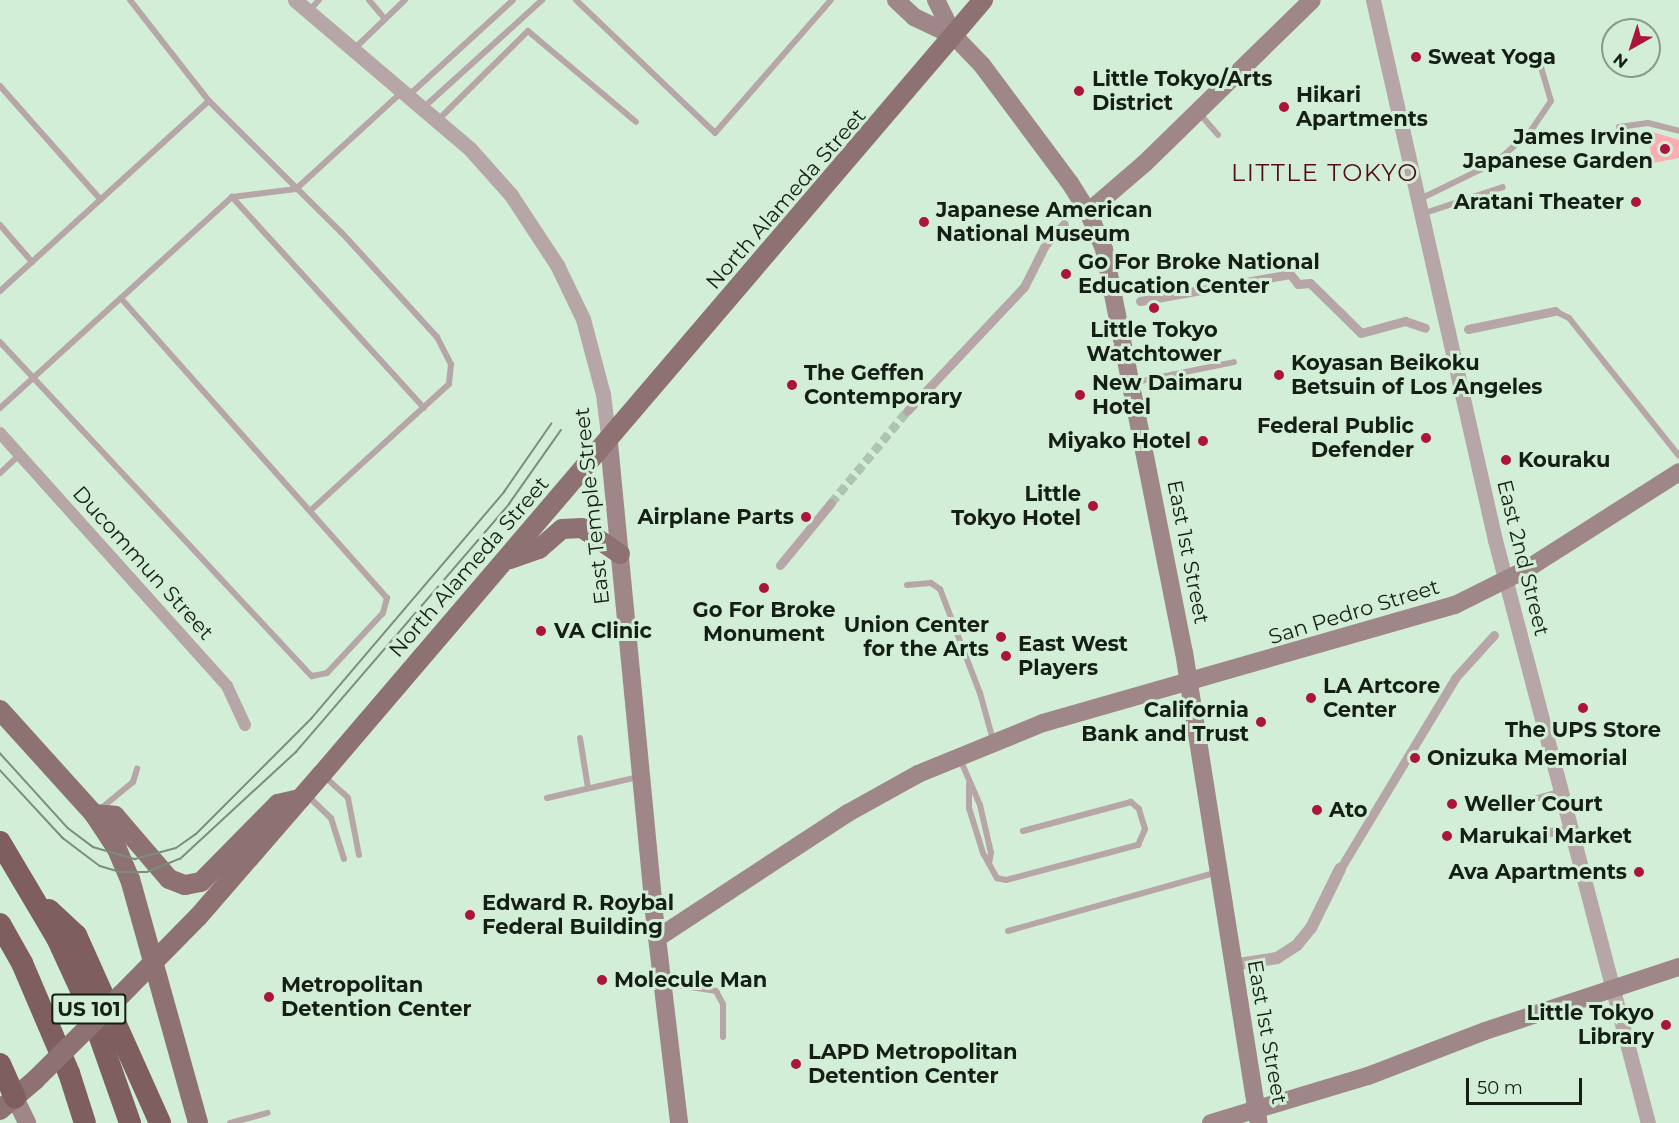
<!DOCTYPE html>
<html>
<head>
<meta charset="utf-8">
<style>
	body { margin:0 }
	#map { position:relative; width:1679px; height:1123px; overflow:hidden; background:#d3eed6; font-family:Montserrat,sans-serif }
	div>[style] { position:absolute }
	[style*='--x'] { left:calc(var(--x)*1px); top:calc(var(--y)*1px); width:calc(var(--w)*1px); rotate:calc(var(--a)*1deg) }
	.green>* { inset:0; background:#feabb2 }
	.pedestrian-tunnel>* { height:9px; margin-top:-4.5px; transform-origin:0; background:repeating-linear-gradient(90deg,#adc5b0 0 9px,transparent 0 13.5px) }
	.service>* { height:6px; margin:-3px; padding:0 3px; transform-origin:3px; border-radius:3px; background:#b7a6a7 }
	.pedestrian>* { height:9px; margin:-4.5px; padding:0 4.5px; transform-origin:4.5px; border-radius:4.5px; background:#b7a6a7 }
	.minor>* { height:12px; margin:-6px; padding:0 6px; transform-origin:6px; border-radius:6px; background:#b7a6a7 }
	.tertiary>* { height:15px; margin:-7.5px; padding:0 7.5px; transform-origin:7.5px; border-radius:7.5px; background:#b7a6a7 }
	.secondary>* { height:18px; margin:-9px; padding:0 9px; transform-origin:9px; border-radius:9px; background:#9f8789 }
	.primary>* { height:20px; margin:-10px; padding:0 10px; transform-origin:10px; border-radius:10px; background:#8e7173 }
	.motorway>* { height:22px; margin:-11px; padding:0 11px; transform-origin:11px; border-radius:11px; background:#7f5e60 }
	.tram>* { height:1.5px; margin:-0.75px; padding:0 0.75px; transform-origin:0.75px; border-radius:0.75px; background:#7b8e7d }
	.primary-bridge>* { height:20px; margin:-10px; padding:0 10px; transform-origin:10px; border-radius:10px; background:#8e7173 }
	.dots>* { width:16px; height:16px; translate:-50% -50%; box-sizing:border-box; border:3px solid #d3eed6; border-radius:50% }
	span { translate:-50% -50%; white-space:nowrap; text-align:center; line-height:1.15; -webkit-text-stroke:6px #d3eed6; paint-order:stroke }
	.shield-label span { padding:2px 4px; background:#d3eed6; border:2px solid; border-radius:4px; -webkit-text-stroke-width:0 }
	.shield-label { font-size:20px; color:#151f16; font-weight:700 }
	.poi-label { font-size:21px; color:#151f16; font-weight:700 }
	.left { translate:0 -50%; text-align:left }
	.right { translate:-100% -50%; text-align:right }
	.street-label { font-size:21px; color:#151f16 }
	.quarter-label { font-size:24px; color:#520c1c; letter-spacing:1.5px }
	.north { position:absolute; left:1601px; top:18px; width:60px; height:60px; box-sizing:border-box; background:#d3eed6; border:2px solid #879b89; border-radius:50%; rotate:219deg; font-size:16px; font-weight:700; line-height:24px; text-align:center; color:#151f16 }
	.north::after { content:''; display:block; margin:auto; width:21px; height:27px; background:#ab153d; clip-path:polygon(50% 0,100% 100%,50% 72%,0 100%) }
	.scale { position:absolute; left:1466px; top:1078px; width:116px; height:27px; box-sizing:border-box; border:3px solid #151f16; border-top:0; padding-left:8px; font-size:18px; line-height:21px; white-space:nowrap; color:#151f16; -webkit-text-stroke:4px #d3eed6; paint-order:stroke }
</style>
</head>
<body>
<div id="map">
	<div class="green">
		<div style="clip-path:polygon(1646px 130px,1679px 140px,1679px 158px,1653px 163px)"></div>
	</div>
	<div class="pedestrian-tunnel">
		<div style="--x:831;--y:503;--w:119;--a:-50.4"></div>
	</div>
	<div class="service">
		<div style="--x:130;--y:0;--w:128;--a:52"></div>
		<div style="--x:209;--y:101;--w:187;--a:44.8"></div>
		<div style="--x:342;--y:233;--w:141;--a:47.6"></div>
		<div style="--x:437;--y:337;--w:30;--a:63"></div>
		<div style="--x:451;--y:364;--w:20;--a:96"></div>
		<div style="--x:449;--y:384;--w:187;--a:137.6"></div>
		<div style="--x:369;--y:0;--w:23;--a:50"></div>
		<div style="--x:576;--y:0;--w:192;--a:43.7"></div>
		<div style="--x:715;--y:133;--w:176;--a:-48.9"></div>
		<div style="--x:309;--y:11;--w:15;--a:-48"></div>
		<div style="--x:353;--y:50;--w:72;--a:-43.9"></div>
		<div style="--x:0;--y:86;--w:152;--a:48.5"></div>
		<div style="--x:408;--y:96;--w:142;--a:-42.4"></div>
		<div style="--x:423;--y:108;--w:161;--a:-42.2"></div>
		<div style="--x:1199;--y:113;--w:29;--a:49"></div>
		<div style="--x:437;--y:121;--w:128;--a:-44.7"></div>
		<div style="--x:528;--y:31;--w:141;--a:40.1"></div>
		<div style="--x:1619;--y:127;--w:29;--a:-8"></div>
		<div style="--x:1648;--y:123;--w:32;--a:14"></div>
		<div style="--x:232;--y:197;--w:285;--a:47.7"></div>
		<div style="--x:1418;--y:200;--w:87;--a:-26"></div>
		<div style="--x:1496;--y:162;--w:45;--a:-41.4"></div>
		<div style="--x:1530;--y:132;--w:37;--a:-56"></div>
		<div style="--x:1551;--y:101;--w:46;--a:-106.5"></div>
		<div style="--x:1422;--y:214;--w:85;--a:-18.4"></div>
		<div style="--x:0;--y:225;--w:49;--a:49.1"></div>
		<div style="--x:0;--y:291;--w:282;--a:-42.3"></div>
		<div style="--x:1555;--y:311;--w:16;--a:27"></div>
		<div style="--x:1569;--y:318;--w:176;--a:51.4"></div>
		<div style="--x:0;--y:342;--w:457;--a:47"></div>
		<div style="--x:312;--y:676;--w:15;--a:-11"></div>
		<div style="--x:327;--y:673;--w:82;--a:-47"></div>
		<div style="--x:383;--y:613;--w:16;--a:-75"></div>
		<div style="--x:387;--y:598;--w:401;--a:-131.6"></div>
		<div style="--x:1131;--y:383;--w:105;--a:-11.5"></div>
		<div style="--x:0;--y:408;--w:314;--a:-42.3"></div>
		<div style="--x:232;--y:197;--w:64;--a:-7.1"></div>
		<div style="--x:296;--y:189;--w:144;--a:-42.5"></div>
		<div style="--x:0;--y:473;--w:26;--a:-43"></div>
		<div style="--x:907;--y:585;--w:24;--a:-5"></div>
		<div style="--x:931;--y:583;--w:11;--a:34"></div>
		<div style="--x:940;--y:589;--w:111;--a:69"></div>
		<div style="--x:980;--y:693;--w:49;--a:74.5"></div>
		<div style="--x:580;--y:738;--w:51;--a:80.9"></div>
		<div style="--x:960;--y:759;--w:50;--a:66.5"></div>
		<div style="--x:980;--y:805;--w:49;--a:77.1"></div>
		<div style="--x:991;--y:853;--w:10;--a:101"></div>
		<div style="--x:325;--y:777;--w:31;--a:42"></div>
		<div style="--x:348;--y:798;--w:58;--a:79.1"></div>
		<div style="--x:969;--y:784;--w:24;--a:90"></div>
		<div style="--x:969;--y:808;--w:47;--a:72.7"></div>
		<div style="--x:983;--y:853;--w:29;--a:61"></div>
		<div style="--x:997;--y:878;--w:9;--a:13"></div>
		<div style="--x:1006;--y:880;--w:137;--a:-14.9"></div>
		<div style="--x:1138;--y:845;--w:17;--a:-66"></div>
		<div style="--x:1145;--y:829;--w:21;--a:-107"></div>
		<div style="--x:1139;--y:809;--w:11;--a:-139"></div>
		<div style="--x:1131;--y:802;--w:112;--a:165"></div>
		<div style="--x:308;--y:796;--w:32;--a:44"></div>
		<div style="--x:331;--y:818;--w:43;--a:72.4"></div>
		<div style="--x:547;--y:798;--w:93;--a:-13"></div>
		<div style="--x:1538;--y:798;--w:22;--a:-16"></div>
		<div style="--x:99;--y:810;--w:44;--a:-39.5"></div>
		<div style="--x:133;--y:782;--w:14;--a:-73"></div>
		<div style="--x:1008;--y:931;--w:218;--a:-15.7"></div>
		<div style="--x:665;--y:983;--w:52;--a:8.9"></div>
		<div style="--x:716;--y:991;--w:15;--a:62"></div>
		<div style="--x:723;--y:1004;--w:33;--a:90"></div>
		<div style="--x:230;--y:1123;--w:39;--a:-15"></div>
	</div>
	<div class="pedestrian">
		<div style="--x:1140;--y:301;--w:152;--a:-10.2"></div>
		<div style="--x:1290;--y:274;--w:13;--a:51"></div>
		<div style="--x:1298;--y:284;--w:12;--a:-5"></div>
		<div style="--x:1310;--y:283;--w:71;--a:44.4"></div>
		<div style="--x:1361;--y:333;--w:46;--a:-15.3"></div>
		<div style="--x:1405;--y:321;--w:21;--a:19"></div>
		<div style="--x:1468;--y:329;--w:89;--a:-11.7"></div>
		<div style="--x:907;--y:411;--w:170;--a:-46.7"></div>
		<div style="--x:1024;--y:287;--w:47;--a:-63.4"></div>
		<div style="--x:1045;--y:245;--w:28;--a:-48"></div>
		<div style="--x:780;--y:565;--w:80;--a:-50.6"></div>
		<div style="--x:1535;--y:834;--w:37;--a:-8"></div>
		<div style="--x:1340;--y:869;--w:223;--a:-58.9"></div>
		<div style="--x:1455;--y:678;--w:58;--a:-47.8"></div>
	</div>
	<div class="minor">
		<div style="--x:0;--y:433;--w:340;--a:48.1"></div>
		<div style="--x:227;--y:686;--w:43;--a:65.2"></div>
		<div style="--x:1232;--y:965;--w:46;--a:-8.8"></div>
		<div style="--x:1277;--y:958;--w:24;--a:-33"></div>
		<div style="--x:1297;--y:945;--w:22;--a:-51"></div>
		<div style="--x:1311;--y:928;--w:66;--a:-63.8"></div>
	</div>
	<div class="tertiary">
		<div style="--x:295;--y:0;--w:230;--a:40.4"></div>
		<div style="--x:470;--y:149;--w:62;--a:48.3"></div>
		<div style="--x:511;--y:195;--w:84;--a:56.7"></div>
		<div style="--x:557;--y:265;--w:60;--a:64.3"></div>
		<div style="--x:583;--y:319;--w:78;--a:75.1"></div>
		<div style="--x:603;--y:394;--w:49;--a:83"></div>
		<div style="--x:1373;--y:0;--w:554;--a:77.27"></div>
		<div style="--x:1495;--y:540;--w:603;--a:75.3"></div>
	</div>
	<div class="secondary">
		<div style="--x:896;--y:0;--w:25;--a:43"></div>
		<div style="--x:914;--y:17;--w:44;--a:25.4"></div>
		<div style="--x:936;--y:0;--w:40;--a:63.4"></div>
		<div style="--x:954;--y:36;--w:40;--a:46"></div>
		<div style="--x:982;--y:65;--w:147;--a:53.3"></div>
		<div style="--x:1070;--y:183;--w:34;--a:58"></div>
		<div style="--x:1088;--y:212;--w:40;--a:66.6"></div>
		<div style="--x:1104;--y:249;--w:411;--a:78.8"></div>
		<div style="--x:1184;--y:652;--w:477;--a:81"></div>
		<div style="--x:1088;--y:212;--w:75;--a:-40.7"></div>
		<div style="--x:1145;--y:163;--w:233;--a:-44.3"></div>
		<div style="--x:609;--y:443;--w:463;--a:84.5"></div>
		<div style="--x:653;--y:904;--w:221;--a:83.2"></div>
		<div style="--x:659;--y:937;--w:226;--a:-33.3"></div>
		<div style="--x:848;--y:813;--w:80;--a:-29.1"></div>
		<div style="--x:918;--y:774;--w:135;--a:-22.2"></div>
		<div style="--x:1043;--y:723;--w:429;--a:-16"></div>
		<div style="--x:1455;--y:605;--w:80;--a:-26.6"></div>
		<div style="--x:1527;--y:569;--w:180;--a:-32.5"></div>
		<div style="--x:15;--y:1098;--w:28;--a:64"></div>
		<div style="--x:1211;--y:1123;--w:164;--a:-16.7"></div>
		<div style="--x:1368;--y:1076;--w:125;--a:-21"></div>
		<div style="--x:1485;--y:1031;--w:204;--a:-18.3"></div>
	</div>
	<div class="primary">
		<div style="--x:510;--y:559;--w:31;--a:-19"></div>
		<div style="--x:539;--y:549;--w:30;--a:-41"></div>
		<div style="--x:562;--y:529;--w:20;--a:-3"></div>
		<div style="--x:582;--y:528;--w:46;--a:34.4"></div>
		<div style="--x:0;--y:710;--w:140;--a:47.9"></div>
		<div style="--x:94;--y:814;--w:42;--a:56.7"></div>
		<div style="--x:117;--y:849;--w:33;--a:67"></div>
		<div style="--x:130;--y:879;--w:253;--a:74.4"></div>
		<div style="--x:94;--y:814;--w:21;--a:5"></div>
		<div style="--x:115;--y:816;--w:83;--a:49.4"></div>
		<div style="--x:169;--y:879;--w:17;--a:21"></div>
		<div style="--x:185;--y:885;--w:16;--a:-11"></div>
		<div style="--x:201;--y:882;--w:110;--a:-45.4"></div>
		<div style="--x:278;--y:804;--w:23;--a:-13"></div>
		<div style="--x:122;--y:994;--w:108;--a:-45.4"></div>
		<div style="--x:198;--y:917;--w:189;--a:-49.1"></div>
		<div style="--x:322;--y:774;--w:1018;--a:-49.5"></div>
		<div style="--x:0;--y:1110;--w:46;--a:-40.6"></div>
	</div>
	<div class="motorway">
		<div style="--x:0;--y:842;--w:112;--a:59.3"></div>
		<div style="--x:57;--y:938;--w:81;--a:65.3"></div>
		<div style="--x:91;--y:1012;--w:118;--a:70.6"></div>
		<div style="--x:49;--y:910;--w:37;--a:43"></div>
		<div style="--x:76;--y:935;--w:206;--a:65.9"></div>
		<div style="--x:0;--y:924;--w:45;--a:60.6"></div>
		<div style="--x:22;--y:963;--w:120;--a:66.9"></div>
		<div style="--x:69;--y:1073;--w:52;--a:72.3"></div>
		<div style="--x:0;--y:1064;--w:37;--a:66"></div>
	</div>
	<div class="tram">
		<div style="--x:0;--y:753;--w:101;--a:47.8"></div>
		<div style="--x:68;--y:828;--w:31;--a:37"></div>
		<div style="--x:93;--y:847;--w:44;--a:15.9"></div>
		<div style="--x:135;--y:859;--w:42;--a:-15"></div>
		<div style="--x:176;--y:848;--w:24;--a:-35"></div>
		<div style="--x:196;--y:834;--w:163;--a:-45"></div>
		<div style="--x:311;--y:719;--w:298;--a:-49.6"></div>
		<div style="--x:504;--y:492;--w:83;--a:-55.3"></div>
		<div style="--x:0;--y:770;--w:93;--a:47.2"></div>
		<div style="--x:63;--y:838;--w:46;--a:37.1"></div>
		<div style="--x:100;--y:866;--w:22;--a:16"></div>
		<div style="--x:121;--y:872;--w:26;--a:0"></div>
		<div style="--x:147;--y:872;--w:35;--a:-22"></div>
		<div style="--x:180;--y:859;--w:158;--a:-42.7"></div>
		<div style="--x:296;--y:752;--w:327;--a:-49.3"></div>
		<div style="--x:509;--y:504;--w:90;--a:-54.9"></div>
	</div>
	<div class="primary-bridge">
		<div style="--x:35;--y:1080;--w:122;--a:-44.7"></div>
	</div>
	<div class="dots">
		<div style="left:1416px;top:57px;background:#ab153d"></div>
		<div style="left:1079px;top:91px;background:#ab153d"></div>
		<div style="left:1284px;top:107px;background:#ab153d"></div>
		<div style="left:1665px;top:149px;background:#ab153d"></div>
		<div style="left:1636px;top:202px;background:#ab153d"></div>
		<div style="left:924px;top:222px;background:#ab153d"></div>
		<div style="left:1066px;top:274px;background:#ab153d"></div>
		<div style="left:1154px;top:308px;background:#ab153d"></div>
		<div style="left:1279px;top:375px;background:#ab153d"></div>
		<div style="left:792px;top:385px;background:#ab153d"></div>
		<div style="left:1080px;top:395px;background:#ab153d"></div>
		<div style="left:1426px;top:438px;background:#ab153d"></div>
		<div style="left:1203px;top:441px;background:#ab153d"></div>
		<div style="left:1506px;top:460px;background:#ab153d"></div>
		<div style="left:1093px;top:506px;background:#ab153d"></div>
		<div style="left:806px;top:517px;background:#ab153d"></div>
		<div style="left:764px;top:588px;background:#ab153d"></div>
		<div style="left:541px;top:631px;background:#ab153d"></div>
		<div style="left:1001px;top:637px;background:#ab153d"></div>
		<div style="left:1006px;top:656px;background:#ab153d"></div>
		<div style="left:1311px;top:698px;background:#ab153d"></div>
		<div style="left:1583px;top:708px;background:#ab153d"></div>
		<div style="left:1261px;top:722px;background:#ab153d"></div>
		<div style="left:1415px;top:758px;background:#ab153d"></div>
		<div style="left:1452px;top:804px;background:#ab153d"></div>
		<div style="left:1317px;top:810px;background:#ab153d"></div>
		<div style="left:1447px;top:836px;background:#ab153d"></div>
		<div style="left:1639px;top:872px;background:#ab153d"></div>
		<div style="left:470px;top:915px;background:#ab153d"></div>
		<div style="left:602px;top:980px;background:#ab153d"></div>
		<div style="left:269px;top:997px;background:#ab153d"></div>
		<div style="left:1666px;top:1025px;background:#ab153d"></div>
		<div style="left:796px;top:1064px;background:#ab153d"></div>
	</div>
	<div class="shield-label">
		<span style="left:89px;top:1009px">US 101</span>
	</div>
	<div class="poi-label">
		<span class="left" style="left:1428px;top:57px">Sweat Yoga</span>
		<span class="left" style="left:1092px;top:91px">Little Tokyo/Arts<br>District</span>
		<span class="left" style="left:1296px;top:107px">Hikari<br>Apartments</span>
		<span class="right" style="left:1653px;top:149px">James Irvine<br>Japanese Garden</span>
		<span class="right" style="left:1624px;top:202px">Aratani Theater</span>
		<span class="left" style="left:936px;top:222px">Japanese American<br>National Museum</span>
		<span class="left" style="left:1078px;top:274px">Go For Broke National<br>Education Center</span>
		<span style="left:1154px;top:342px">Little Tokyo<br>Watchtower</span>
		<span class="left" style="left:1291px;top:375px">Koyasan Beikoku<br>Betsuin of Los Angeles</span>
		<span class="left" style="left:804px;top:385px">The Geffen<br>Contemporary</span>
		<span class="left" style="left:1092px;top:395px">New Daimaru<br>Hotel</span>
		<span class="right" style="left:1414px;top:438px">Federal Public<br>Defender</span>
		<span class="right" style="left:1191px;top:441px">Miyako Hotel</span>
		<span class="left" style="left:1518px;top:460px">Kouraku</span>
		<span class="right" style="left:1081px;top:506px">Little<br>Tokyo Hotel</span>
		<span class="right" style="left:794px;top:517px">Airplane Parts</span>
		<span style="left:764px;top:622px">Go For Broke<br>Monument</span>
		<span class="right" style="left:989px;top:637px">Union Center<br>for the Arts</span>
		<span class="left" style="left:554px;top:631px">VA Clinic</span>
		<span class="left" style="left:1018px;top:656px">East West<br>Players</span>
		<span class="left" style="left:1323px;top:698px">LA Artcore<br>Center</span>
		<span class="right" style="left:1249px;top:722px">California<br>Bank and Trust</span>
		<span style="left:1583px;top:730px">The UPS Store</span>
		<span class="left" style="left:1427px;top:758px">Onizuka Memorial</span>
		<span class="left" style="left:1464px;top:804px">Weller Court</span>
		<span class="left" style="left:1329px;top:810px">Ato</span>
		<span class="left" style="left:1459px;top:836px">Marukai Market</span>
		<span class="right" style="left:1627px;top:872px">Ava Apartments</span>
		<span class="left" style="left:482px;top:915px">Edward R. Roybal<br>Federal Building</span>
		<span class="left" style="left:614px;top:980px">Molecule Man</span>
		<span class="left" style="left:281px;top:997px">Metropolitan<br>Detention Center</span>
		<span class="right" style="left:1654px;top:1025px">Little Tokyo<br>Library</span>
		<span class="left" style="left:808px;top:1064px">LAPD Metropolitan<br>Detention Center</span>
	</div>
	<div class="street-label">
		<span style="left:786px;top:199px;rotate:-49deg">North Alameda Street</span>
		<span style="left:592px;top:506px;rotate:-96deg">East Temple Street</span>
		<span style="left:1188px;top:552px;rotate:79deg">East 1st Street</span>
		<span style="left:1523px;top:558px;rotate:76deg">East 2nd Street</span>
		<span style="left:143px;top:563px;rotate:48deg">Ducommun Street</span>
		<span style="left:469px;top:567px;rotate:-49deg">North Alameda Street</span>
		<span style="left:1354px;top:612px;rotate:-17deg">San Pedro Street</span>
		<span style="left:1267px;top:1032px;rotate:80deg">East 1st Street</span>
	</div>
	<div class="quarter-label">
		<span style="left:1325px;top:173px">LITTLE TOKYO</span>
	</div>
	<div class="north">N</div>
	<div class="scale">50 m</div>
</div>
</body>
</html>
